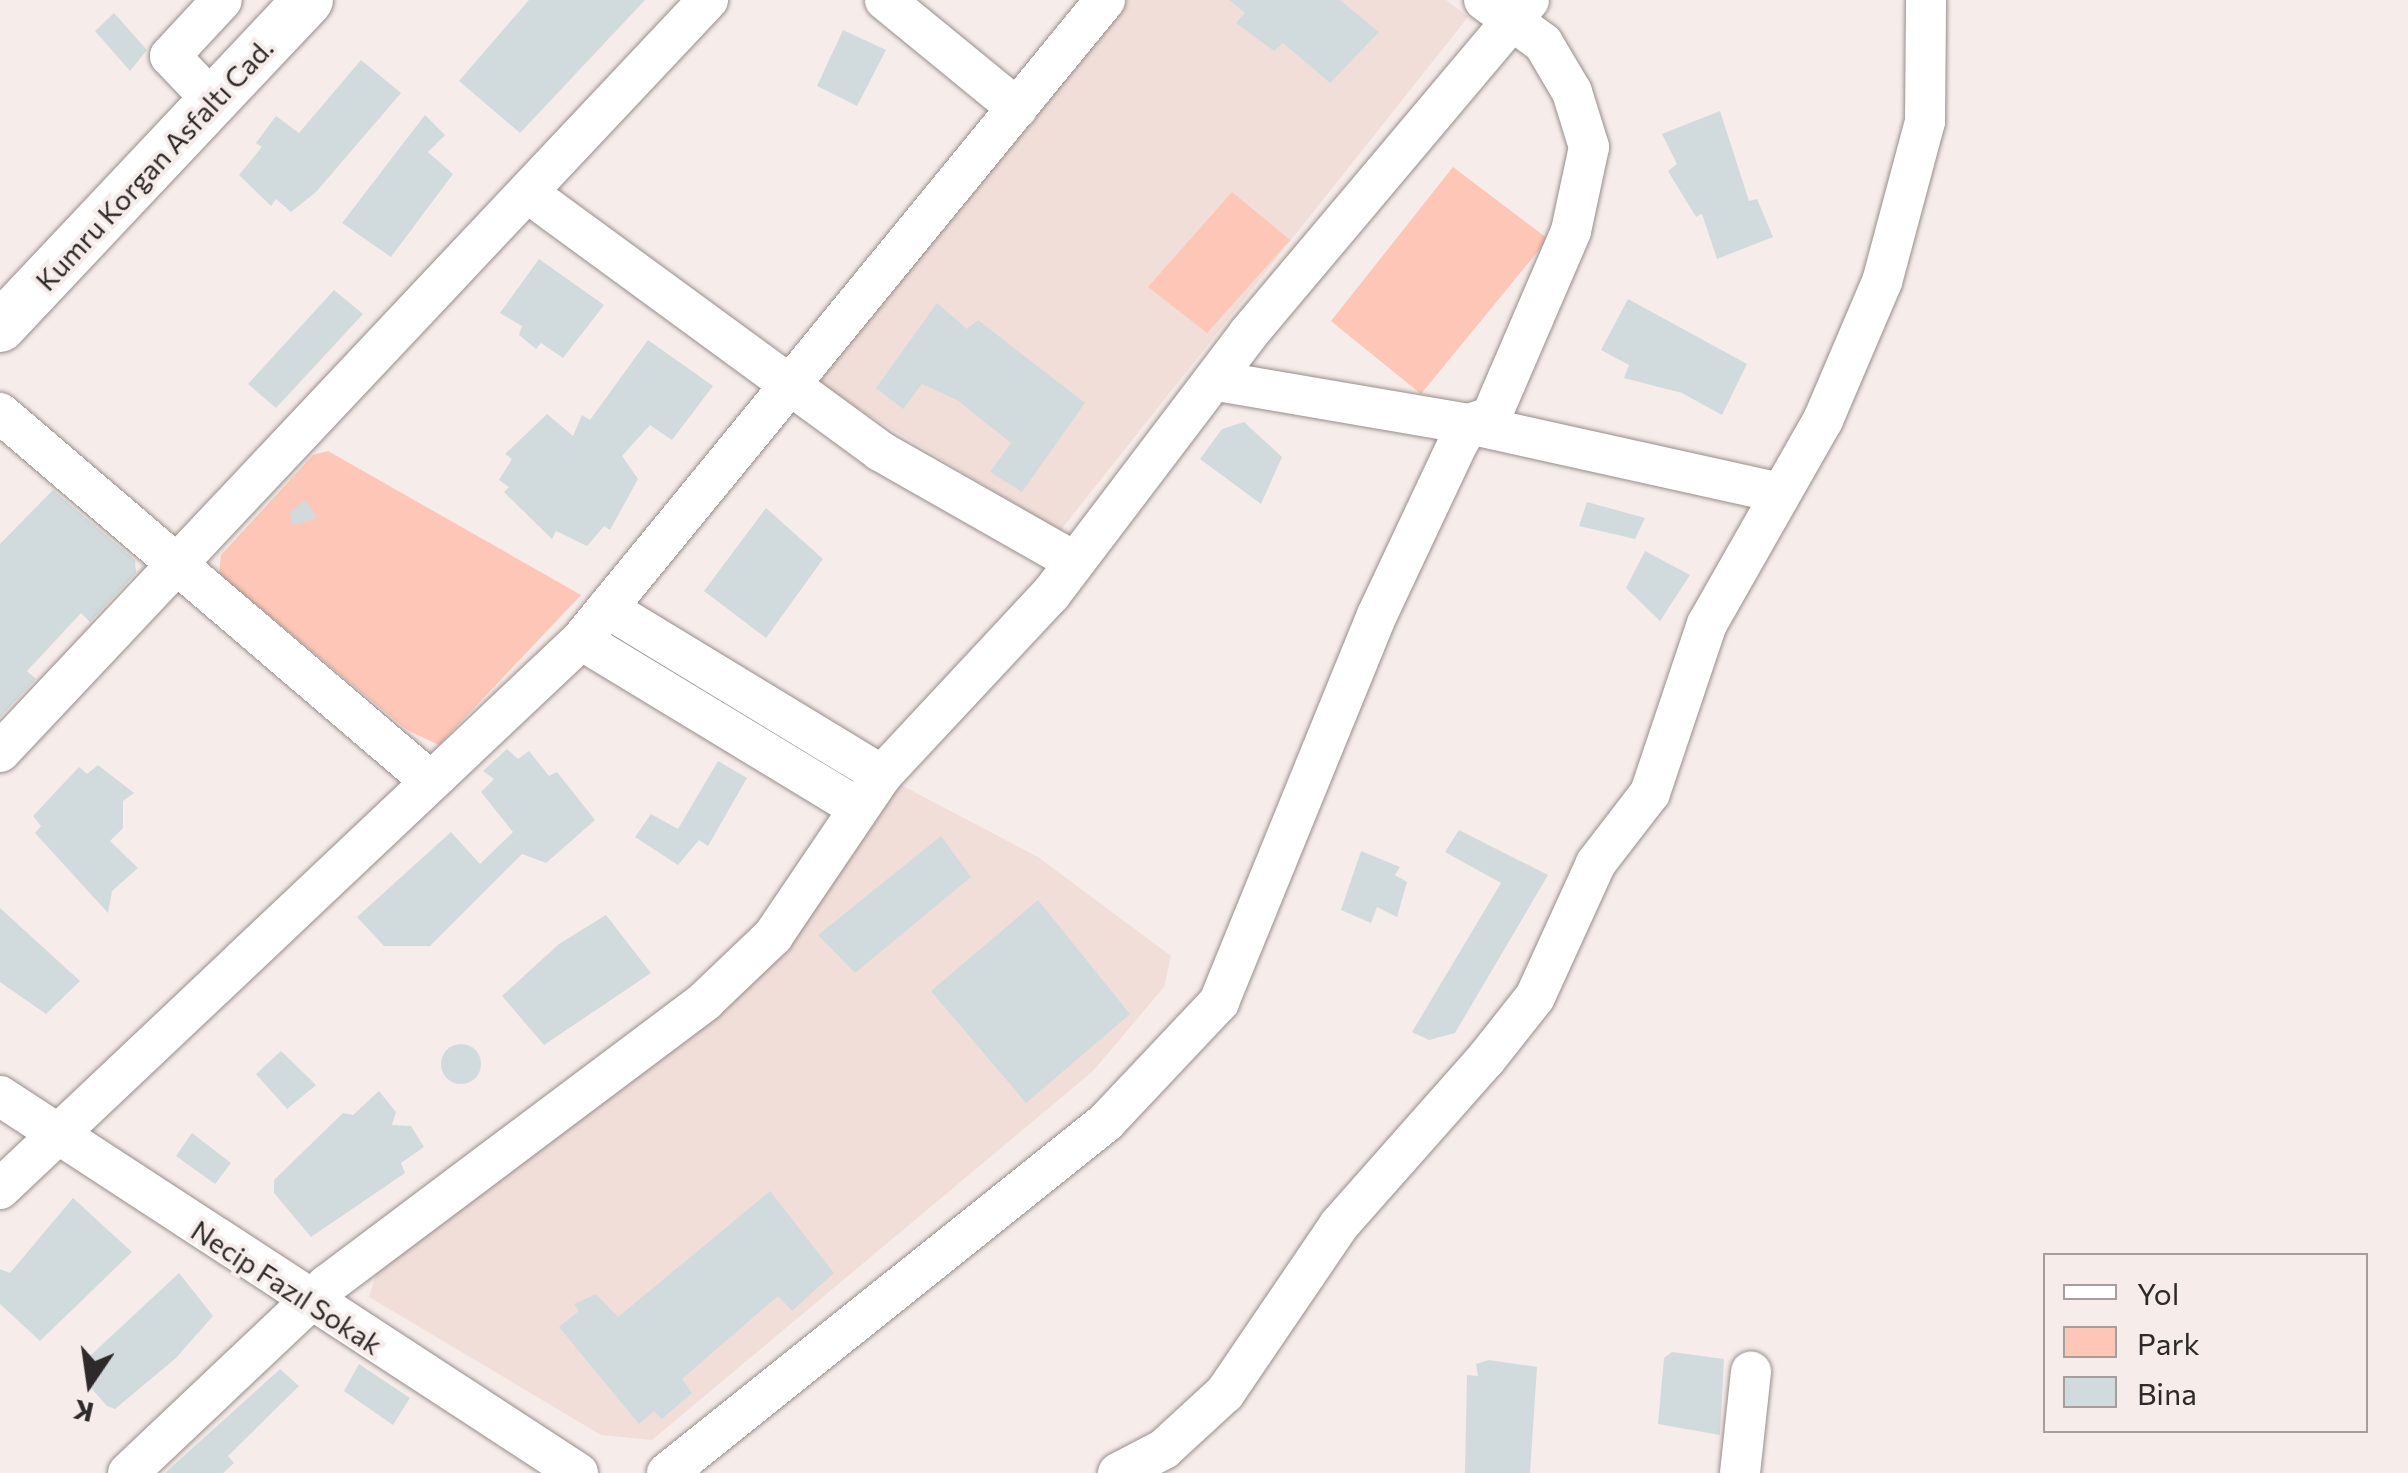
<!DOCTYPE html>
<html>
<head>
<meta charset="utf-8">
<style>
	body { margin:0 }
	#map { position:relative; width:2408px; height:1473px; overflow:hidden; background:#f6ece9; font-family:Commissioner,sans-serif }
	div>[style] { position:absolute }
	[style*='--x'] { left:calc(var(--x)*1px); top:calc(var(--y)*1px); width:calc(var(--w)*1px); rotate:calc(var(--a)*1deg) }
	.built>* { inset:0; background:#f1ded9 }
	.green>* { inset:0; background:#fec6b6 }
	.building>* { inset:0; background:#d1dbdd }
	.round { border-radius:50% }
	.roads { filter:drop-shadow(0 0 2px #978e8c) drop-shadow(0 0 2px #978e8c) }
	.minor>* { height:40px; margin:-20px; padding:0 20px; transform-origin:20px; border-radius:20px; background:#fff }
	.major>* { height:50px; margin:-25px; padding:0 25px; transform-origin:25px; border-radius:25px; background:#fff }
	span { translate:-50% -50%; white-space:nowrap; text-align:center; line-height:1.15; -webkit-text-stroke:8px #f6ece9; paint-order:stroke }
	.street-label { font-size:28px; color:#2d2a29 }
	.legend { position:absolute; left:2043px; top:1253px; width:325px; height:180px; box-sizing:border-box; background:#f6ece9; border:2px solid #a69e9c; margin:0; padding:12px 18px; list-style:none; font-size:30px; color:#2d2a29 }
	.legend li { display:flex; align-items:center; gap:20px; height:50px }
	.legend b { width:50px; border:2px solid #a69e9c }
	.north { position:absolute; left:40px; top:1333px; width:100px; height:100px; -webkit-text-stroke:8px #f6ece9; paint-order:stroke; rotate:193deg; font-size:28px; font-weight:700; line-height:40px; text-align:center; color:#2d2a29 }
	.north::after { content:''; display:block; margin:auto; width:35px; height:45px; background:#2d2a29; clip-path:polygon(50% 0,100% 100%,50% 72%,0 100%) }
</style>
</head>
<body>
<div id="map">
	<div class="built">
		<div style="clip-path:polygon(1126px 0,1446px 0,1468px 17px,1060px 531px,816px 383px)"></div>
		<div style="clip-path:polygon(882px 775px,1038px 857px,1171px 956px,1164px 987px,1093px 1071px,652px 1440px,601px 1435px,369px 1297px,380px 1261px,784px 955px)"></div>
	</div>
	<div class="green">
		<div style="clip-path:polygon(1453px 167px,1548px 239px,1421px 394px,1331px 321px)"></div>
		<div style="clip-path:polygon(1232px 192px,1290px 240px,1207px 333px,1148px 287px)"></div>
		<div style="clip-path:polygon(328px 451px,581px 595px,439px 745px,407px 730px,219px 574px,221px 555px,313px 455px)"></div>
	</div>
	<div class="building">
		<div style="clip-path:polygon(529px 0,645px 0,520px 133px,459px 81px)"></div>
		<div style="clip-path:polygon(1229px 0,1340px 0,1379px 32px,1330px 83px,1283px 43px,1274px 51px,1236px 23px,1245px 13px)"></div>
		<div style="clip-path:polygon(114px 13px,147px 50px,130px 71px,95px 31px)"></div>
		<div style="clip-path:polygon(843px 30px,886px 50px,857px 106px,817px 86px)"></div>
		<div style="clip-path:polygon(361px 60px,401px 93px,316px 192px,291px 212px,276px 199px,271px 206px,239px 175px,262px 147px,256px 143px,276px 116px,299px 133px)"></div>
		<div style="clip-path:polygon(1720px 111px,1749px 201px,1757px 199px,1773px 237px,1717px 259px,1702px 214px,1696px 217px,1668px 171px,1677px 164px,1662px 134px)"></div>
		<div style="clip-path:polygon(425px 115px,445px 135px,428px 152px,453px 174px,391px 257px,342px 223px)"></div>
		<div style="clip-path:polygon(539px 259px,604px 305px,563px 358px,541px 343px,536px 349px,519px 335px,522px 326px,500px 313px)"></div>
		<div style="clip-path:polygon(334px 290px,363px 314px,276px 408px,248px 384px)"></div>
		<div style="clip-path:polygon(1628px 299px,1747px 364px,1722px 415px,1682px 393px,1624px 378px,1629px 365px,1601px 350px)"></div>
		<div style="clip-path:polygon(937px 303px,967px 329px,978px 320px,1085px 403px,1022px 492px,990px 472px,1011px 443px,957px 400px,922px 384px,903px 409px,876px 388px)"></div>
		<div style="clip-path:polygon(648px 340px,713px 386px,672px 440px,650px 425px,622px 456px,638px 479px,610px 530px,604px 526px,587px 546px,556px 531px,552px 539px,504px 492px,509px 487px,499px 480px,512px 459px,505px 454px,547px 414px,573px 436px,582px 415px,590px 420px)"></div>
		<div style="clip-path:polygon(1244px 422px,1282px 457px,1261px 504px,1200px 459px,1222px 429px)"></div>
		<div style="clip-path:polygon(53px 490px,135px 560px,136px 573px,90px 622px,81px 613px,27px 671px,36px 679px,0 717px,0 544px)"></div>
		<div style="clip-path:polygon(305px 500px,317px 518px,292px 525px,290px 512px)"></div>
		<div style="clip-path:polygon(1587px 502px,1645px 518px,1635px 539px,1579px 526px)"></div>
		<div style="clip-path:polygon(766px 508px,823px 559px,766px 638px,704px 591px)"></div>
		<div style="clip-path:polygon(1645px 551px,1690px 575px,1660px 621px,1626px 588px)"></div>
		<div style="clip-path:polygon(507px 749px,518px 759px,529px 751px,549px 776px,557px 772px,595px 820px,546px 863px,522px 854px,430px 946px,384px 946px,357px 917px,451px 832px,480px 864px,513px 832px,481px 792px,494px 779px,483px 771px)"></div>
		<div style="clip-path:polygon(718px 761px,747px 778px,708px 846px,699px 840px,678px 865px,635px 837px,651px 814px,678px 829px)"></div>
		<div style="clip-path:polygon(98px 765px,134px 793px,123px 801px,123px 828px,110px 841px,138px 868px,112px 891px,108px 913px,35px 833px,41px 826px,33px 816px,79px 767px,87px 774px)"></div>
		<div style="clip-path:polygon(1459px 830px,1548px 875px,1455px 1033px,1429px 1040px,1412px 1032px,1501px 883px,1445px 852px)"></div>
		<div style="clip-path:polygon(941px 836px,971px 877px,855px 973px,818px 935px)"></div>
		<div style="clip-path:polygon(1361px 851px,1400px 867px,1395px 875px,1407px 882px,1397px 917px,1377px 907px,1371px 923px,1341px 910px)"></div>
		<div style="clip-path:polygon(1038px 900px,1130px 1014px,1026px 1103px,931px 991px)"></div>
		<div style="clip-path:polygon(0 908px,80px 981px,46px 1014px,0 982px)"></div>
		<div style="clip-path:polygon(606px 915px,651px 973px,544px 1045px,502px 996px,559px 944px)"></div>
		<div class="round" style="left:441px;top:1044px;width:40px;height:40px"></div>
		<div style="clip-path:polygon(281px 1051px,316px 1085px,287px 1109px,256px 1074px)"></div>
		<div style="clip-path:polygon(379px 1091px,396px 1112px,392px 1125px,411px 1126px,424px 1147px,401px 1163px,405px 1173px,311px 1237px,274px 1193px,274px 1180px,343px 1113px,353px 1115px)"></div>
		<div style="clip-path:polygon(192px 1133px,231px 1163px,215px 1184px,176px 1156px)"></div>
		<div style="clip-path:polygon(770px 1191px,834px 1273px,792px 1311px,778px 1296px,682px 1379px,692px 1393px,662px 1419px,654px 1411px,639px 1424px,559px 1327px,579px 1311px,574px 1304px,596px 1294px,618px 1317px)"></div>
		<div style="clip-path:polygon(73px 1198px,132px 1252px,40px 1341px,0 1304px,0 1269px,10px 1273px)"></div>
		<div style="clip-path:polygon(179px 1273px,213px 1316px,176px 1358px,115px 1409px,107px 1406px,91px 1388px,91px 1355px)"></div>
		<div style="clip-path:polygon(1672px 1352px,1724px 1359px,1720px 1435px,1658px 1424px,1664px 1358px)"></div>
		<div style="clip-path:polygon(1489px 1360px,1537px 1367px,1530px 1473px,1465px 1473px,1467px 1375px,1478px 1376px,1476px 1364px)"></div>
		<div style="clip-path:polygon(359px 1364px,410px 1398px,393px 1425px,344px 1391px)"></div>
		<div style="clip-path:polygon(280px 1369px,299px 1386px,228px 1456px,234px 1463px,223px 1473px,165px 1473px)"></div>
	</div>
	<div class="roads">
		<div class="minor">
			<div style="--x:885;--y:0;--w:171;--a:39.3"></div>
			<div style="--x:213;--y:101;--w:62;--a:-133.7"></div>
			<div style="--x:170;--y:56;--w:76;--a:-47.1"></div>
			<div style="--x:529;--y:194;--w:435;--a:36.2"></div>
			<div style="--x:880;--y:451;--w:223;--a:29.6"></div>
			<div style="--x:1217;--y:381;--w:256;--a:9.7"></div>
			<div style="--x:1469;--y:424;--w:314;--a:12.5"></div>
			<div style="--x:0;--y:413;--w:563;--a:40.54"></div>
			<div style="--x:607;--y:608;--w:322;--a:31.3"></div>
			<div style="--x:581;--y:640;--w:323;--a:31.2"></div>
			<div style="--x:0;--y:752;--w:1033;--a:-46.73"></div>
			<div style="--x:0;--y:1096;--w:690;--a:33.11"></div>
			<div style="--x:0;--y:1189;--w:799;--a:-43.38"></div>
			<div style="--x:581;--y:640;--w:827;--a:-50.69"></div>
			<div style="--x:128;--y:1473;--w:274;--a:-43.4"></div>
			<div style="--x:327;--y:1285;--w:474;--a:-36.9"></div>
			<div style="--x:706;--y:1000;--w:93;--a:-43.7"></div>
			<div style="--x:773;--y:936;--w:194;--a:-55.9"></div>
			<div style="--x:882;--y:775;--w:248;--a:-47"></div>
			<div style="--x:1051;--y:594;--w:326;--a:-52.8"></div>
			<div style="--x:1248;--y:334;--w:436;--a:-49.9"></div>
			<div style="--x:667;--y:1473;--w:562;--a:-38.64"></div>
			<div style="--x:1106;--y:1122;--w:165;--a:-46.7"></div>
			<div style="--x:1219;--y:1002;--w:418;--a:-67.8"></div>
			<div style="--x:1377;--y:615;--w:188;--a:-64.8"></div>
			<div style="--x:1457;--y:445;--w:24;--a:-60"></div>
			<div style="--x:1469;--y:424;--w:23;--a:-18"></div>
			<div style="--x:1491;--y:417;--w:202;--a:-66.7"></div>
			<div style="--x:1571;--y:231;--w:86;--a:-77.9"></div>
			<div style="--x:1589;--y:147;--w:58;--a:-107.2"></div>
			<div style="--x:1572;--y:92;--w:57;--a:-120.6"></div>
			<div style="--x:1543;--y:43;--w:73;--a:-143.9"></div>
			<div style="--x:1118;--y:1473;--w:52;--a:-27.6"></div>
			<div style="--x:1164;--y:1449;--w:83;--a:-42.6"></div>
			<div style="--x:1225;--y:1393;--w:203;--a:-55.8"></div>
			<div style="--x:1339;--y:1225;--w:222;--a:-48.5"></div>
			<div style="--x:1486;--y:1059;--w:79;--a:-51.7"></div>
			<div style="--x:1535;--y:997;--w:147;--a:-65.5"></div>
			<div style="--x:1596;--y:863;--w:88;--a:-52.4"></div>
			<div style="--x:1650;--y:793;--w:178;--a:-71.4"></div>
			<div style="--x:1707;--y:624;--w:235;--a:-60.4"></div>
			<div style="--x:1823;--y:420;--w:150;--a:-66.9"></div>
			<div style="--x:1882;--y:282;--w:166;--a:-75"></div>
			<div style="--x:1925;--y:122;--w:122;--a:-89.5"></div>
			<div style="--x:1740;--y:1473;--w:102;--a:-83.8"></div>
		</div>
		<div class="major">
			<div style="--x:0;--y:327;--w:449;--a:-46.7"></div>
		</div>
	</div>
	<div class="street-label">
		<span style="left:154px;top:164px;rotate:-47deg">Kumru Korgan Asfaltı Cad.</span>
		<span style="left:287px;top:1287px;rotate:33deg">Necip Fazıl Sokak</span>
	</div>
	<ul class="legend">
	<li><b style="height:12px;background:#fff"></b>Yol</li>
	<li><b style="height:28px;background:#fec6b6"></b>Park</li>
	<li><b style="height:28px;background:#d1dbdd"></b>Bina</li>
	</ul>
	<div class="north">K</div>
</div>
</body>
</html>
